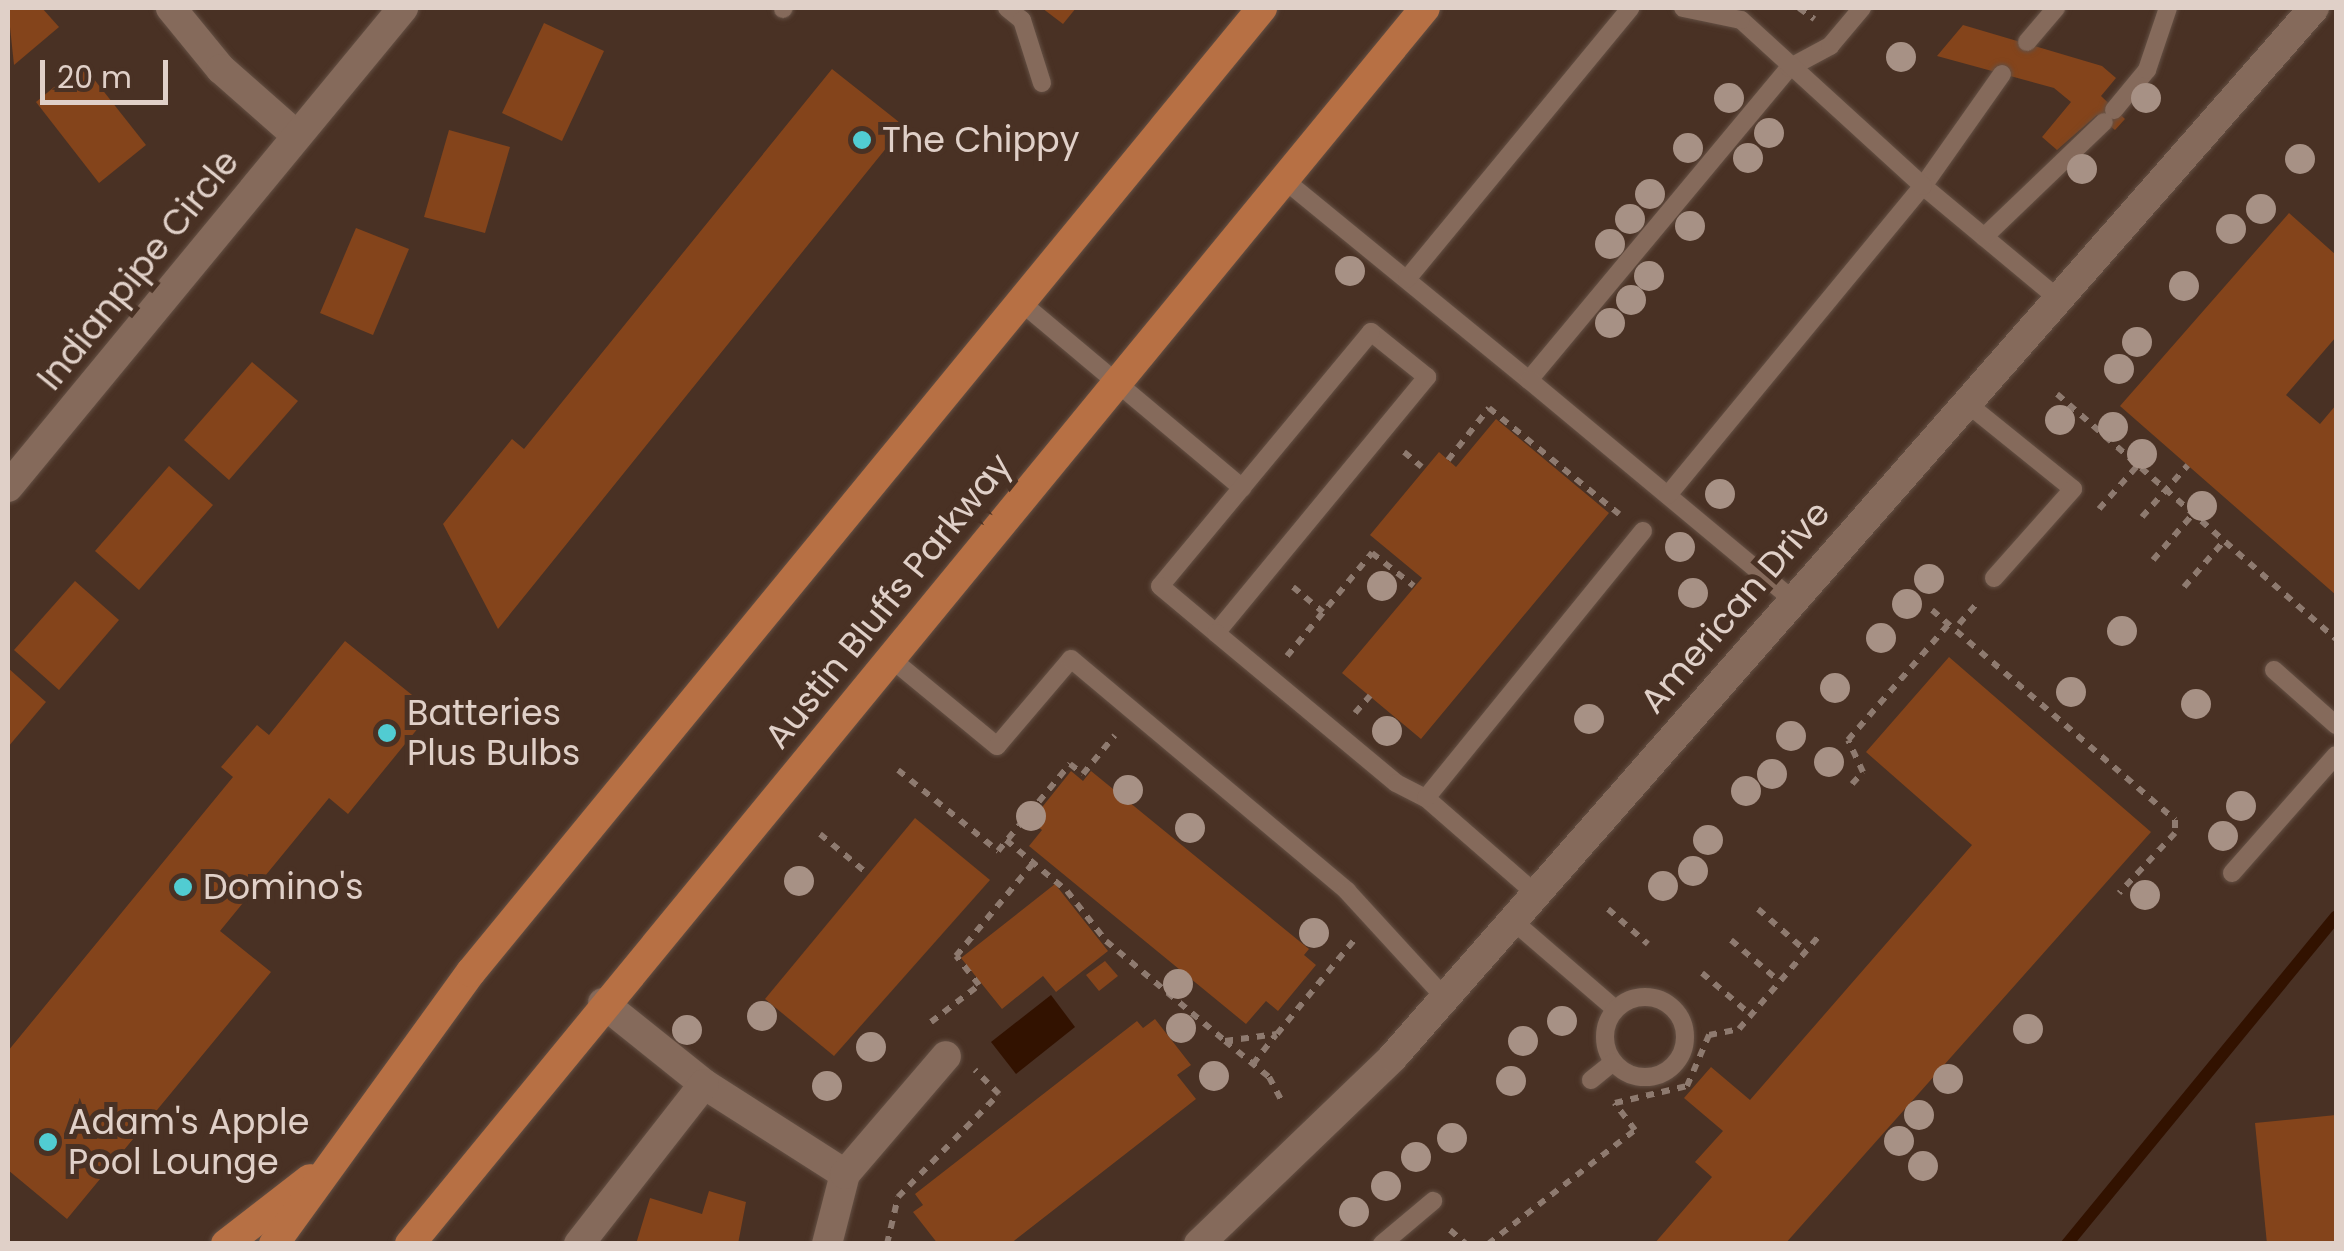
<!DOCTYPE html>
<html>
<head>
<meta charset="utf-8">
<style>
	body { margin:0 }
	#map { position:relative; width:2344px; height:1251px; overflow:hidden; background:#493124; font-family:Poppins,sans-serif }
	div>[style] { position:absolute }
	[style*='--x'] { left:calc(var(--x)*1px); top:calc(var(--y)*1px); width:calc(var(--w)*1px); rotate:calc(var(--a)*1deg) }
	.water>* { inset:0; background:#321200 }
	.stream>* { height:12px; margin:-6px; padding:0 6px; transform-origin:6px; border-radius:6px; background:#321200 }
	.building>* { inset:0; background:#84441b }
	.path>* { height:6px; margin-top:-3px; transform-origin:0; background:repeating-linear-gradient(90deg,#8e7a6f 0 8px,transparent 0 16px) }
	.roads { filter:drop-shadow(0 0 2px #645044) drop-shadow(0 0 2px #645044) }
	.lane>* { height:18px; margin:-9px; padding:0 9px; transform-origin:9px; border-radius:9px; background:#856a5b }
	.lane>.ring { margin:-9px; padding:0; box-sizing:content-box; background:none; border:18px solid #856a5b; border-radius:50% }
	.street>* { height:30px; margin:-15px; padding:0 15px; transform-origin:15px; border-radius:15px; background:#856a5b }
	.primary>* { height:30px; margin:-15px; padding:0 15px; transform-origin:15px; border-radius:15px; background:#b77044 }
	.trees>* { width:30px; height:30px; margin:-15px; border-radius:50%; background:#a79185 }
	.dots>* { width:28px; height:28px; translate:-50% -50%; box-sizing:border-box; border:5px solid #493124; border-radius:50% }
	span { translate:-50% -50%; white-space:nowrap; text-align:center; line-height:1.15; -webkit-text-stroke:10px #493124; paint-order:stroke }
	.poi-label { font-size:35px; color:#e0d0c8 }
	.left { translate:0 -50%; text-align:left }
	.street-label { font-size:35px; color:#e0d0c8 }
	.frame { position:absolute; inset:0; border:10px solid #e0d0c8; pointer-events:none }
	.scale { position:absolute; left:40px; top:60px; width:128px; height:45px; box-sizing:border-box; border:5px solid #e0d0c8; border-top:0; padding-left:12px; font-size:30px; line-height:35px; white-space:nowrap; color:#e0d0c8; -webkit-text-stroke:8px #493124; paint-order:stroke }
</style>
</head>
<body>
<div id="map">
	<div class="water">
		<div style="clip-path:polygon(1051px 995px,1075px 1027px,1016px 1074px,991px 1042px)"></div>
	</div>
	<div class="stream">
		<div style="--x:2067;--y:1244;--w:424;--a:-50.6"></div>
	</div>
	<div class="building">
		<div style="clip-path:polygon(8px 8px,42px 8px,59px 27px,14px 65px)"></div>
		<div style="clip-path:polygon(1042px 8px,1076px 8px,1063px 24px)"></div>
		<div style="clip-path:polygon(544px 23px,604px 51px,562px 141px,502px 113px)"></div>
		<div style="clip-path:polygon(1963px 25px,2102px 66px,2116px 78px,2101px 96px,2125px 119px,2115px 130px,2097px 115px,2057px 150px,2042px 137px,2071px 102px,2054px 88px,1937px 56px)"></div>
		<div style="clip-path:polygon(82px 64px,146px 145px,99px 183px,36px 102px)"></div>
		<div style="clip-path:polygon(832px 69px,904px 126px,498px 629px,443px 524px,512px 439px,524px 449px)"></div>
		<div style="clip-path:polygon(449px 130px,510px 147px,485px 233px,424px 217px)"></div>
		<div style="clip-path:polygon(2289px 213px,2336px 255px,2336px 337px,2286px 395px,2320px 424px,2336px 405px,2336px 595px,2120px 406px)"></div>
		<div style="clip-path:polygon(356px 228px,409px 249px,373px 335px,320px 313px)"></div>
		<div style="clip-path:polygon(252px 362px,298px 401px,229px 480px,184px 440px)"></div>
		<div style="clip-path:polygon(1496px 419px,1609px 513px,1421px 739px,1342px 673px,1422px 578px,1370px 535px,1439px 452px,1456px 467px)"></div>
		<div style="clip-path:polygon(169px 466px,213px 505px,139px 590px,95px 551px)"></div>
		<div style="clip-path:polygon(75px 581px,119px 620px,59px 690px,14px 650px)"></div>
		<div style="clip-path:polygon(345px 641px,432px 711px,348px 814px,329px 798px,220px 931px,271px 972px,67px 1219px,8px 1170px,8px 1051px,233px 777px,221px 767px,257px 725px,269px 735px)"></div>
		<div style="clip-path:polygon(1949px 657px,2151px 832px,1785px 1244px,1654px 1244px,1712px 1177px,1695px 1162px,1723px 1131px,1684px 1098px,1711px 1067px,1750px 1100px,1972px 845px,1866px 752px)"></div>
		<div style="clip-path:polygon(8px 668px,46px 702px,8px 747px)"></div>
		<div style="clip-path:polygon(1071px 771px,1083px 781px,1091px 771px,1309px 949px,1304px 955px,1316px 965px,1278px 1011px,1266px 1001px,1246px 1024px,1029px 846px,1042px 830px,1031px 821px)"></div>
		<div style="clip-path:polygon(915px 818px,990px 880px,834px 1056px,765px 999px)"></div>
		<div style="clip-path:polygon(1055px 884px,1108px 951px,1056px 992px,1043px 976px,1002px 1009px,961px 958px)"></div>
		<div style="clip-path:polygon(1105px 961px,1118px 976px,1099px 991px,1086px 975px)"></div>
		<div style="clip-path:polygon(1155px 1019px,1191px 1065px,1177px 1075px,1196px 1099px,1010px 1244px,938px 1244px,913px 1212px,923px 1205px,915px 1194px,1137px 1021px,1143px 1028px)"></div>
		<div style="clip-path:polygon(2336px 1115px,2336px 1244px,2267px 1244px,2255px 1123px)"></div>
		<div style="clip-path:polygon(709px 1191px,746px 1202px,738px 1244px,636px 1244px,650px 1198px,702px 1214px)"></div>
	</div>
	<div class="path">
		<div style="--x:1799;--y:8;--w:19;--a:36"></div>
		<div style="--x:2057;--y:394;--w:371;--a:41.3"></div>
		<div style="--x:1404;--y:452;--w:23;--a:40"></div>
		<div style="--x:1448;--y:460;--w:66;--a:-51.7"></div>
		<div style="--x:1489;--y:408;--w:168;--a:39.2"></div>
		<div style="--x:2099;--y:509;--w:59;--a:-48.4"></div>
		<div style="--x:2142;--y:517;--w:69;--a:-48.5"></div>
		<div style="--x:2153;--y:560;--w:61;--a:-49"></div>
		<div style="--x:1293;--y:587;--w:39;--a:40"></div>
		<div style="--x:2184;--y:587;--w:61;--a:-49"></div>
		<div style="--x:1932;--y:610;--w:321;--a:40.8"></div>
		<div style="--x:2175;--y:820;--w:13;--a:90"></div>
		<div style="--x:2175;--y:833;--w:82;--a:133"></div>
		<div style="--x:1959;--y:624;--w:29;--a:-49"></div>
		<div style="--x:1287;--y:656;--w:134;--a:-50.5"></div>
		<div style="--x:1372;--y:553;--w:53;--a:38.2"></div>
		<div style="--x:1355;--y:713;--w:23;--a:-49"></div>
		<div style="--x:898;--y:770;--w:129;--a:39"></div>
		<div style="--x:998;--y:851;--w:113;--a:-50.4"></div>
		<div style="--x:1070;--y:764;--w:16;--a:38"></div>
		<div style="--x:1083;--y:774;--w:50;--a:-50.6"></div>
		<div style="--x:1852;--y:784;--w:16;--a:-47"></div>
		<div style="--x:1863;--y:772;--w:35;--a:-115"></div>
		<div style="--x:1848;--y:740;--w:154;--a:-49"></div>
		<div style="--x:820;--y:834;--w:62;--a:39.8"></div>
		<div style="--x:1006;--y:840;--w:80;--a:39.9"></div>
		<div style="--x:1067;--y:891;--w:63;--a:52"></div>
		<div style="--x:1106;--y:941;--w:155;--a:40"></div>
		<div style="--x:1225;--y:1041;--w:52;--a:-7.7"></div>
		<div style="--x:1277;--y:1034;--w:123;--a:-50.6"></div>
		<div style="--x:1608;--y:909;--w:53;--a:41.2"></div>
		<div style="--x:1758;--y:909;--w:64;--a:41.2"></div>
		<div style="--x:1731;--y:940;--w:63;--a:40.5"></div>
		<div style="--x:1702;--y:973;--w:65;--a:40.6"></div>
		<div style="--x:931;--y:1022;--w:61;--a:-37.6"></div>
		<div style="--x:979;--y:985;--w:37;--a:-128"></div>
		<div style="--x:956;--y:956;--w:122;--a:-50.3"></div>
		<div style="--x:1225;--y:1041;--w:57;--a:39.3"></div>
		<div style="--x:1269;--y:1077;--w:26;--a:62"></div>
		<div style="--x:1253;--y:1064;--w:37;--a:-52"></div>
		<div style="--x:1450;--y:1230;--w:21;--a:41"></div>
		<div style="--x:887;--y:1244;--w:48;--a:-76.8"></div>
		<div style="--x:898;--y:1197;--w:144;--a:-45.6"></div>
		<div style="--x:999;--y:1094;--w:34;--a:-135"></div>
		<div style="--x:1488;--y:1244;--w:186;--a:-37.8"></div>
		<div style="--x:1635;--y:1130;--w:34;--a:-127"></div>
		<div style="--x:1615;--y:1103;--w:74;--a:-13.3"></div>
		<div style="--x:1687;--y:1086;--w:56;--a:-66.7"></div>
		<div style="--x:1709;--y:1035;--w:31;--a:-11"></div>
		<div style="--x:1739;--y:1029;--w:121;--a:-49.3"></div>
	</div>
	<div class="roads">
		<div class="lane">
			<div style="--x:1007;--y:8;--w:19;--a:39"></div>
			<div style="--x:1022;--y:20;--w:66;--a:72.4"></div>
			<div style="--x:783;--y:9;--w:1;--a:-45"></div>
			<div style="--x:2027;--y:42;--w:45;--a:-49.5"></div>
			<div style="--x:2002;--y:74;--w:137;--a:125.2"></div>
			<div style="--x:1923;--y:186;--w:173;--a:39.8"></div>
			<div style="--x:2114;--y:110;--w:52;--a:-50.5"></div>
			<div style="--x:2147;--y:70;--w:65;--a:-71.3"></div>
			<div style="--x:1282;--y:178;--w:319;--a:39.3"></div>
			<div style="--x:1529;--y:380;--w:406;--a:-50.2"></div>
			<div style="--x:1789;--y:68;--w:47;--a:-28.2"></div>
			<div style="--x:1830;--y:46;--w:50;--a:-49.9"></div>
			<div style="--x:1984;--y:237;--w:166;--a:-43.8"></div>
			<div style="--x:1407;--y:279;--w:351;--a:-50.5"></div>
			<div style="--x:1017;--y:299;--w:294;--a:40"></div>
			<div style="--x:1529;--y:380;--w:342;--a:39.8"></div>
			<div style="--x:1964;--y:401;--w:140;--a:38.9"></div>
			<div style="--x:2073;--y:489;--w:119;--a:131.6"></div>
			<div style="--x:1668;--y:495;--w:401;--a:-50.5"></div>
			<div style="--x:1923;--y:186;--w:246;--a:-137.6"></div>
			<div style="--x:1741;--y:20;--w:59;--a:-168.3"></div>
			<div style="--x:1216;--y:633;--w:332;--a:-50.5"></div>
			<div style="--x:1427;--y:377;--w:72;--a:-141.2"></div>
			<div style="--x:1371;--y:332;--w:330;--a:129.7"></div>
			<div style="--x:1160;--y:586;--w:73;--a:40"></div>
			<div style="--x:1216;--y:633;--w:234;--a:39.8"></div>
			<div style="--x:1396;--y:783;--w:34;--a:27"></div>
			<div style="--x:1426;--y:798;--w:145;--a:41.1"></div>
			<div style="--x:889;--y:657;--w:140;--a:39.5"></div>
			<div style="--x:997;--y:746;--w:114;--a:-49.6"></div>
			<div style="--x:1071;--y:659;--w:361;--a:40"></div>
			<div style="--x:1347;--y:891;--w:145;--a:47.5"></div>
			<div style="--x:2274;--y:670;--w:83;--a:41.6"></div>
			<div style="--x:1426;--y:798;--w:344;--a:-50.9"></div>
			<div style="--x:2232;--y:873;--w:157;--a:-48.6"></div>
			<div style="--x:1512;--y:920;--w:136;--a:40.8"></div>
			<div class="ring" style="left:1605px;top:997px;width:62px;height:62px"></div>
			<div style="--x:1591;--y:1080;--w:28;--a:-39"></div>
			<div style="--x:1382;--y:1244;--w:67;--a:-40.1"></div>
		</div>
		<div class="street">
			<div style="--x:171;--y:8;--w:79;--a:50.7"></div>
			<div style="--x:221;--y:69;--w:101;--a:41.4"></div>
			<div style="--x:8;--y:487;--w:621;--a:-50.49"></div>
			<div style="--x:603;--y:1003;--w:129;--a:38.7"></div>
			<div style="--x:704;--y:1084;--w:167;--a:32.6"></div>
			<div style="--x:579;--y:1244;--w:203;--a:-52"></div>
			<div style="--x:827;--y:1244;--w:72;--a:-75.6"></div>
			<div style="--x:845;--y:1174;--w:155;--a:-49.4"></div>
			<div style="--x:1199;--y:1244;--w:269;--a:-43.9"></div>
			<div style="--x:1393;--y:1057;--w:1396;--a:-48.72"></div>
		</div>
		<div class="primary">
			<div style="--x:226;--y:1244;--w:106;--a:-37.7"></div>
			<div style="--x:274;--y:1244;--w:336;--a:-54.1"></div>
			<div style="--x:471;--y:972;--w:1247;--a:-50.63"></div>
			<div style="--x:410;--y:1244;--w:1599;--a:-50.61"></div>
		</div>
	</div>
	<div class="trees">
		<div style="left:1901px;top:57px"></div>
		<div style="left:1729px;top:98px"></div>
		<div style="left:2146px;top:98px"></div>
		<div style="left:1769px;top:133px"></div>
		<div style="left:1688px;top:148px"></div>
		<div style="left:1748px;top:158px"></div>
		<div style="left:2300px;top:159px"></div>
		<div style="left:2082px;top:169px"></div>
		<div style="left:1650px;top:194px"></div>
		<div style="left:2261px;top:209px"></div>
		<div style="left:1630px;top:219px"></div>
		<div style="left:1690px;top:226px"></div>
		<div style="left:2231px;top:229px"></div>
		<div style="left:1610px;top:244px"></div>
		<div style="left:1350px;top:271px"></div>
		<div style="left:1649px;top:276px"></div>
		<div style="left:2184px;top:286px"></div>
		<div style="left:1631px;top:300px"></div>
		<div style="left:1610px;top:323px"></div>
		<div style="left:2137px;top:342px"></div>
		<div style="left:2119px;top:369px"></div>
		<div style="left:2060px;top:420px"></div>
		<div style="left:2113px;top:427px"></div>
		<div style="left:2142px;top:454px"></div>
		<div style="left:1720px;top:494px"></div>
		<div style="left:2202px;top:506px"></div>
		<div style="left:1680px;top:547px"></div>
		<div style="left:1929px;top:579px"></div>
		<div style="left:1382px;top:586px"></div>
		<div style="left:1693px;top:593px"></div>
		<div style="left:1907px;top:604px"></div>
		<div style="left:2122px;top:631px"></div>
		<div style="left:1881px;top:638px"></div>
		<div style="left:1835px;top:688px"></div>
		<div style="left:2071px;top:692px"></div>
		<div style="left:2196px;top:704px"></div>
		<div style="left:1589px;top:719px"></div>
		<div style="left:1387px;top:731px"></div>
		<div style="left:1791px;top:736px"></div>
		<div style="left:1829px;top:762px"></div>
		<div style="left:1772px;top:774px"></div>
		<div style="left:1128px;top:790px"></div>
		<div style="left:1746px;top:791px"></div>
		<div style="left:2241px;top:806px"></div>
		<div style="left:1031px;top:816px"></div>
		<div style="left:1190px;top:828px"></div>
		<div style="left:2223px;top:836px"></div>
		<div style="left:1708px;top:840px"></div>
		<div style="left:1693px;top:871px"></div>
		<div style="left:799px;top:881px"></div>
		<div style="left:1663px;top:886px"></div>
		<div style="left:2145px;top:895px"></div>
		<div style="left:1314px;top:933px"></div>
		<div style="left:1178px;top:984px"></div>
		<div style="left:762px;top:1016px"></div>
		<div style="left:1562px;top:1021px"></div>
		<div style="left:1181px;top:1028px"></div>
		<div style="left:2028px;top:1029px"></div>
		<div style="left:687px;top:1030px"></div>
		<div style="left:1523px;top:1041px"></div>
		<div style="left:871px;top:1047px"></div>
		<div style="left:1214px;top:1076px"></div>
		<div style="left:1948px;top:1079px"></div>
		<div style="left:1511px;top:1081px"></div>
		<div style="left:827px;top:1086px"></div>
		<div style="left:1919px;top:1115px"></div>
		<div style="left:1452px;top:1138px"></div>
		<div style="left:1899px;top:1141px"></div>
		<div style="left:1416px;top:1157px"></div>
		<div style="left:1923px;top:1166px"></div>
		<div style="left:1386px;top:1186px"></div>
		<div style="left:1354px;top:1212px"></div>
	</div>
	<div class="dots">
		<div style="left:862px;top:140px;background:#51ccd2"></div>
		<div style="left:387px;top:733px;background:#51ccd2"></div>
		<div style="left:183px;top:887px;background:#51ccd2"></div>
		<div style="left:48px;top:1142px;background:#51ccd2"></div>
	</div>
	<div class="poi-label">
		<span class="left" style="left:882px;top:140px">The Chippy</span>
		<span class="left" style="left:407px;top:733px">Batteries<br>Plus Bulbs</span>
		<span class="left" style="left:203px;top:887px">Domino's</span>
		<span class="left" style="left:68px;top:1142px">Adam's Apple<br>Pool Lounge</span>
	</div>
	<div class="street-label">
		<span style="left:138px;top:270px;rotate:-51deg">Indianpipe Circle</span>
		<span style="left:888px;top:601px;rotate:-51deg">Austin Bluffs Parkway</span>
		<span style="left:1735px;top:607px;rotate:-49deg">American Drive</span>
	</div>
	<div class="frame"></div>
	<div class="scale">20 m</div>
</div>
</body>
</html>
